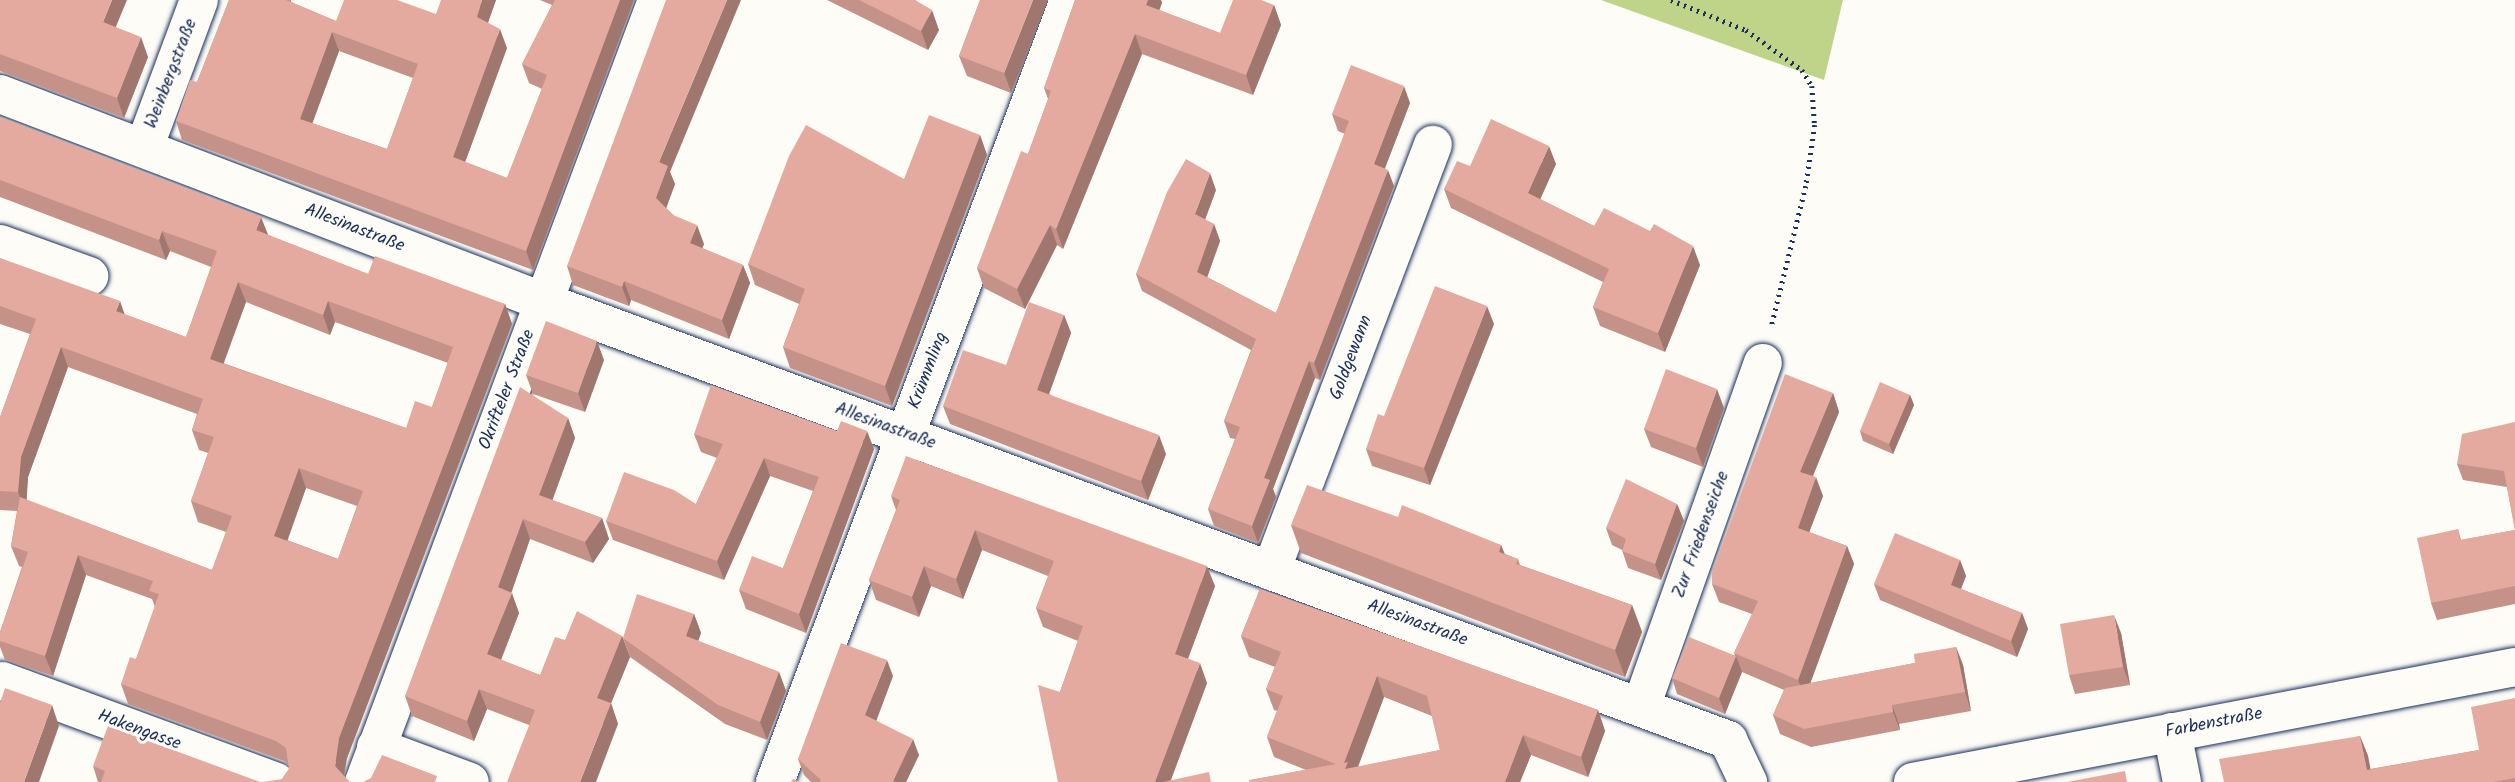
<!DOCTYPE html>
<html>
<head>
<meta charset="utf-8">
<style>
	body { margin:0 }
	#map { position:relative; width:2515px; height:782px; overflow:hidden; background:#fdfcf7; font-family:Kalam,sans-serif }
	div>[style] { position:absolute }
	[style*='--x'] { left:calc(var(--x)*1px); top:calc(var(--y)*1px); width:calc(var(--w)*1px); rotate:calc(var(--a)*1deg) }
	.green>* { inset:0; background:#bfd489 }
	.path>* { height:4.5px; margin-top:-2.25px; transform-origin:0; background:repeating-linear-gradient(90deg,#1b2f5e 0 2px,transparent 0 7px) }
	.roads { filter:drop-shadow(0 0 2px #1b2f5e) drop-shadow(0 0 2px #1b2f5e) }
	.minor>* { height:38px; margin:-19px; padding:0 19px; transform-origin:19px; border-radius:19px; background:#fdfcf7 }
	.wall>* { inset:0; background:#c49289 }
	.shaded-wall>* { inset:0; background:#a0776f }
	.building>* { inset:0; background:#e4aa9f }
	span { translate:-50% -50%; white-space:nowrap; text-align:center; line-height:1.15; -webkit-text-stroke:6px #fdfcf7; paint-order:stroke }
	.street-label { font-size:18px; color:#1b2f5e }
</style>
</head>
<body>
<div id="map">
	<div class="green">
		<div style="clip-path:polygon(1601px 0,1843px 0,1824px 80px)"></div>
	</div>
	<div class="path">
		<div style="--x:1671;--y:0;--w:81;--a:21.8"></div>
		<div style="--x:1746;--y:30;--w:69;--a:35.5"></div>
		<div style="--x:1802;--y:70;--w:19;--a:58"></div>
		<div style="--x:1812;--y:86;--w:39;--a:86"></div>
		<div style="--x:1815;--y:125;--w:62;--a:98.4"></div>
		<div style="--x:1806;--y:186;--w:146;--a:103.8"></div>
	</div>
	<div class="roads">
		<div class="minor">
			<div style="--x:0;--y:94;--w:580;--a:20.9"></div>
			<div style="--x:542;--y:301;--w:1265;--a:20.31"></div>
			<div style="--x:1728;--y:740;--w:47;--a:64.5"></div>
			<div style="--x:144;--y:148;--w:158;--a:-69.6"></div>
			<div style="--x:0;--y:244;--w:95;--a:19.8"></div>
			<div style="--x:1271;--y:571;--w:456;--a:-69.2"></div>
			<div style="--x:2;--y:681;--w:292;--a:20.2"></div>
			<div style="--x:1641;--y:707;--w:365;--a:-70.5"></div>
			<div style="--x:2172;--y:732;--w:51;--a:78.7"></div>
			<div style="--x:376;--y:747;--w:100;--a:20.4"></div>
			<div style="--x:364;--y:782;--w:835;--a:-69.46"></div>
			<div style="--x:775;--y:782;--w:835;--a:-69.4"></div>
			<div style="--x:1913;--y:782;--w:613;--a:-10.81"></div>
		</div>
	</div>
	<div class="wall">
		<div style="clip-path:polygon(0 0,116px 27px,148px 57px,124px 118px,0 71px)"></div>
		<div style="clip-path:polygon(evenodd,229px 0,291px 0,291px 2px,336px 21px,436px 14px,496px 0,488px 23px,507px 48px,465px 162px,507px 178px,542px 89px,529px 83px,522px 64px,552px 5px,540px 0,634px 0,533px 270px,182px 140px,176px 121px,197px 82px,229px 0,339px 51px,413px 78px,387px 149px,312px 123px,339px 51px)"></div>
		<div style="clip-path:polygon(827px 0,915px 0,939px 30px,928px 50px)"></div>
		<div style="clip-path:polygon(980px 0,1011px 93px,967px 76px,959px 56px)"></div>
		<div style="clip-path:polygon(1075px 0,1161px 0,1162px 3px,1159px 10px,1220px 33px,1274px 5px,1281px 25px,1253px 95px,1142px 54px,1063px 249px,1057px 245px,1025px 309px,984px 288px,977px 268px,1028px 154px,1048px 99px,1044px 88px)"></div>
		<div style="clip-path:polygon(1410px 103px,1385px 168px,1394px 186px,1320px 380px,1315px 378px,1273px 489px,1276px 497px,1258px 543px,1214px 526px,1208px 509px,1235px 439px,1230px 438px,1224px 421px,1251px 350px,1142px 291px,1136px 274px,1216px 190px,1205px 220px,1214px 224px,1220px 241px,1207px 277px,1276px 313px,1345px 134px,1338px 131px,1332px 114px)"></div>
		<div style="clip-path:polygon(evenodd,0 117px,268px 235px,368px 274px,505px 304px,512px 324px,347px 758px,282px 779px,289px 769px,289px 765px,284px 761px,128px 704px,121px 684px,136px 659px,155px 607px,152px 599px,86px 575px,53px 676px,5px 660px,0 647px,0 632px,22px 567px,19px 566px,11px 546px,17px 511px,0 510px,0 417px,30px 334px,0 324px,0 258px,124px 314px,186px 337px,211px 267px,170px 251px,166px 260px,0 197px,0 117px,246px 302px,330px 335px,335px 322px,448px 363px,432px 407px,406px 428px,223px 363px,246px 302px,0 117px,68px 367px,197px 414px,192px 430px,199px 450px,208px 453px,191px 501px,198px 522px,226px 532px,212px 570px,26px 500px,28px 477px,68px 367px,0 117px,306px 488px,357px 506px,338px 559px,287px 540px,306px 488px)"></div>
		<div style="clip-path:polygon(980px 135px,987px 155px,892px 406px,790px 368px,783px 347px,799px 304px,755px 285px,748px 264px,904px 179px)"></div>
		<div style="clip-path:polygon(1556px 164px,1540px 199px,1594px 226px,1700px 265px,1665px 352px,1600px 326px,1593px 307px,1603px 282px,1451px 208px,1444px 189px,1470px 166px)"></div>
		<div style="clip-path:polygon(670px 172px,675px 184px,666px 208px,704px 244px,702px 248px,743px 265px,750px 283px,729px 339px,631px 300px,629px 306px,573px 285px,567px 266px)"></div>
		<div style="clip-path:polygon(1064px 315px,1071px 333px,1049px 394px,1166px 454px,1148px 500px,950px 424px,943px 406px,1006px 365px)"></div>
		<div style="clip-path:polygon(1494px 324px,1430px 485px,1372px 466px,1366px 449px)"></div>
		<div style="clip-path:polygon(604px 360px,585px 412px,533px 394px,526px 375px)"></div>
		<div style="clip-path:polygon(1833px 393px,1839px 412px,1813px 476px,1823px 496px,1809px 532px,1847px 546px,1854px 564px,1810px 683px,1915px 663px,1956px 647px,1963px 665px,1971px 711px,1899px 724px,1900px 730px,1811px 747px,1780px 734px,1773px 715px,1784px 690px,1742px 672px,1725px 714px,1677px 694px,1672px 678px,1735px 655px,1734px 653px,1752px 614px,1719px 602px,1712px 584px)"></div>
		<div style="clip-path:polygon(1910px 395px,1914px 405px,1893px 454px,1863px 441px,1860px 431px)"></div>
		<div style="clip-path:polygon(1724px 408px,1703px 467px,1651px 447px,1644px 429px)"></div>
		<div style="clip-path:polygon(568px 418px,575px 438px,552px 500px,602px 518px,609px 539px,593px 563px,530px 539px,511px 593px,519px 613px,501px 660px,540px 675px,565px 640px,622px 636px,630px 657px,611px 703px,618px 724px,529px 725px,487px 709px,474px 741px,412px 716px,405px 696px)"></div>
		<div style="clip-path:polygon(2515px 422px,2515px 604px,2437px 620px,2431px 603px,2458px 529px,2461px 540px,2515px 530px,2507px 487px,2463px 480px,2457px 464px)"></div>
		<div style="clip-path:polygon(694px 434px,874px 449px,806px 633px,746px 609px,739px 590px,783px 568px,813px 491px,770px 476px,724px 580px,613px 540px,606px 521px,696px 504px,717px 458px,701px 452px)"></div>
		<div style="clip-path:polygon(891px 496px,1215px 586px,1188px 659px,1207px 683px,1171px 780px,1213px 782px,1058px 782px,1060px 692px,1078px 641px,1043px 627px,1036px 608px,1048px 576px,982px 550px,963px 599px,931px 586px,919px 617px,876px 600px,869px 580px,896px 510px)"></div>
		<div style="clip-path:polygon(1677px 504px,1684px 521px,1661px 580px,1628px 568px,1622px 550px,1612px 545px,1606px 528px)"></div>
		<div style="clip-path:polygon(1398px 517px,1501px 545px,1505px 554px,1518px 559px,1520px 565px,1632px 605px,1642px 632px,1625px 677px,1301px 553px,1291px 525px)"></div>
		<div style="clip-path:polygon(1960px 560px,1966px 576px,1961px 589px,2022px 613px,2028px 629px,2017px 657px,1880px 600px,1874px 584px)"></div>
		<div style="clip-path:polygon(evenodd,1260px 589px,1598px 710px,1605px 731px,1588px 777px,1531px 755px,1520px 782px,1249px 782px,1250px 780px,1306px 770px,1274px 757px,1267px 737px,1277px 711px,1274px 710px,1266px 689px,1275px 667px,1249px 657px,1241px 636px,1260px 589px,1384px 697px,1432px 716px,1440px 750px,1358px 767px,1384px 697px)"></div>
		<div style="clip-path:polygon(694px 614px,701px 633px,698px 641px,779px 672px,786px 691px,767px 740px,725px 724px,630px 657px,623px 638px)"></div>
		<div style="clip-path:polygon(2121px 633px,2130px 685px,2075px 694px,2069px 675px)"></div>
		<div style="clip-path:polygon(893px 676px,876px 721px,919px 755px,906px 782px,811px 782px,804px 775px,798px 759px)"></div>
		<div style="clip-path:polygon(2515px 698px,2515px 782px,2224px 782px,2360px 736px,2368px 756px,2370px 769px,2479px 750px)"></div>
		<div style="clip-path:polygon(93px 766px,260px 782px,98px 782px)"></div>
	</div>
	<div class="shaded-wall">
		<div style="clip-path:polygon(112px 0,127px 0,110px 41px,103px 22px)"></div>
		<div style="clip-path:polygon(482px 0,496px 0,483px 36px,477px 17px)"></div>
		<div style="clip-path:polygon(620px 0,634px 0,533px 270px,526px 251px)"></div>
		<div style="clip-path:polygon(727px 0,741px 0,670px 172px,675px 184px,663px 217px,656px 198px,659px 162px)"></div>
		<div style="clip-path:polygon(1033px 0,1048px 0,1011px 93px,1004px 73px)"></div>
		<div style="clip-path:polygon(1148px 0,1161px 0,1162px 3px,1154px 24px,1146px 5px)"></div>
		<div style="clip-path:polygon(1274px 5px,1281px 25px,1253px 95px,1246px 75px)"></div>
		<div style="clip-path:polygon(932px 10px,939px 30px,928px 50px,921px 31px)"></div>
		<div style="clip-path:polygon(500px 29px,507px 48px,460px 176px,453px 157px)"></div>
		<div style="clip-path:polygon(332px 32px,339px 51px,307px 138px,300px 119px)"></div>
		<div style="clip-path:polygon(1135px 34px,1142px 54px,1063px 249px,1056px 229px)"></div>
		<div style="clip-path:polygon(141px 37px,148px 57px,124px 118px,117px 98px)"></div>
		<div style="clip-path:polygon(1404px 86px,1410px 103px,1380px 181px,1374px 164px)"></div>
		<div style="clip-path:polygon(980px 135px,987px 155px,892px 406px,885px 386px)"></div>
		<div style="clip-path:polygon(1549px 146px,1556px 164px,1535px 211px,1528px 193px)"></div>
		<div style="clip-path:polygon(1388px 170px,1394px 186px,1320px 380px,1314px 363px)"></div>
		<div style="clip-path:polygon(1210px 173px,1216px 190px,1201px 230px,1195px 214px)"></div>
		<div style="clip-path:polygon(261px 217px,269px 237px,256px 230px)"></div>
		<div style="clip-path:polygon(1214px 224px,1220px 241px,1203px 289px,1197px 272px)"></div>
		<div style="clip-path:polygon(697px 225px,704px 244px,696px 262px,690px 243px)"></div>
		<div style="clip-path:polygon(1050px 225px,1057px 245px,1025px 309px,1017px 289px)"></div>
		<div style="clip-path:polygon(162px 231px,170px 251px,166px 260px,159px 240px)"></div>
		<div style="clip-path:polygon(1693px 246px,1700px 265px,1665px 352px,1658px 333px)"></div>
		<div style="clip-path:polygon(743px 265px,750px 283px,729px 339px,722px 320px)"></div>
		<div style="clip-path:polygon(624px 281px,631px 300px,629px 306px,622px 287px)"></div>
		<div style="clip-path:polygon(238px 282px,246px 302px,218px 379px,210px 359px)"></div>
		<div style="clip-path:polygon(120px 301px,127px 321px,116px 311px)"></div>
		<div style="clip-path:polygon(328px 301px,335px 322px,330px 335px,323px 315px)"></div>
		<div style="clip-path:polygon(505px 304px,512px 324px,347px 758px,343px 782px,335px 766px,339px 738px)"></div>
		<div style="clip-path:polygon(1487px 306px,1494px 324px,1430px 485px,1424px 468px)"></div>
		<div style="clip-path:polygon(1064px 315px,1071px 333px,1044px 408px,1037px 390px)"></div>
		<div style="clip-path:polygon(597px 341px,604px 360px,585px 412px,578px 393px)"></div>
		<div style="clip-path:polygon(61px 347px,68px 367px,28px 477px,26px 512px,18px 492px,21px 457px)"></div>
		<div style="clip-path:polygon(1309px 361px,1315px 378px,1273px 489px,1276px 497px,1258px 543px,1252px 526px,1264px 478px)"></div>
		<div style="clip-path:polygon(1717px 389px,1724px 408px,1703px 467px,1696px 448px)"></div>
		<div style="clip-path:polygon(1833px 393px,1839px 412px,1807px 490px,1800px 472px)"></div>
		<div style="clip-path:polygon(1910px 395px,1914px 405px,1893px 454px,1889px 444px)"></div>
		<div style="clip-path:polygon(568px 418px,575px 438px,547px 515px,539px 495px)"></div>
		<div style="clip-path:polygon(867px 431px,874px 449px,806px 633px,799px 614px)"></div>
		<div style="clip-path:polygon(1159px 435px,1166px 454px,1148px 500px,1141px 481px)"></div>
		<div style="clip-path:polygon(764px 458px,770px 476px,724px 580px,717px 561px)"></div>
		<div style="clip-path:polygon(299px 468px,306px 488px,282px 556px,274px 536px)"></div>
		<div style="clip-path:polygon(1816px 477px,1823px 496px,1804px 546px,1798px 528px)"></div>
		<div style="clip-path:polygon(1677px 504px,1684px 521px,1661px 580px,1655px 564px)"></div>
		<div style="clip-path:polygon(602px 518px,609px 539px,593px 563px,585px 542px)"></div>
		<div style="clip-path:polygon(523px 519px,530px 539px,506px 608px,498px 587px)"></div>
		<div style="clip-path:polygon(975px 530px,982px 550px,963px 599px,956px 579px)"></div>
		<div style="clip-path:polygon(1501px 545px,1511px 573px,1499px 552px)"></div>
		<div style="clip-path:polygon(1847px 546px,1854px 564px,1805px 698px,1798px 680px)"></div>
		<div style="clip-path:polygon(78px 555px,86px 575px,53px 676px,45px 656px)"></div>
		<div style="clip-path:polygon(1960px 560px,1966px 576px,1956px 601px,1951px 585px)"></div>
		<div style="clip-path:polygon(924px 566px,931px 586px,919px 617px,912px 597px)"></div>
		<div style="clip-path:polygon(1207px 566px,1215px 586px,1182px 674px,1175px 654px)"></div>
		<div style="clip-path:polygon(512px 593px,519px 613px,495px 675px,487px 654px)"></div>
		<div style="clip-path:polygon(1632px 605px,1642px 632px,1625px 677px,1615px 650px)"></div>
		<div style="clip-path:polygon(2022px 613px,2028px 629px,2017px 657px,2011px 641px)"></div>
		<div style="clip-path:polygon(694px 614px,701px 633px,693px 655px,686px 636px)"></div>
		<div style="clip-path:polygon(2114px 615px,2121px 633px,2130px 685px,2123px 667px)"></div>
		<div style="clip-path:polygon(622px 636px,630px 657px,605px 718px,597px 698px)"></div>
		<div style="clip-path:polygon(1956px 647px,1963px 665px,1971px 711px,1965px 692px)"></div>
		<div style="clip-path:polygon(1736px 656px,1742px 672px,1725px 714px,1719px 698px)"></div>
		<div style="clip-path:polygon(887px 660px,893px 676px,872px 732px,865px 715px)"></div>
		<div style="clip-path:polygon(1200px 663px,1207px 683px,1170px 782px,1155px 782px)"></div>
		<div style="clip-path:polygon(779px 672px,786px 691px,767px 740px,760px 722px)"></div>
		<div style="clip-path:polygon(1377px 676px,1384px 697px,1354px 777px,1345px 769px,1344px 763px)"></div>
		<div style="clip-path:polygon(479px 689px,487px 709px,474px 741px,467px 721px)"></div>
		<div style="clip-path:polygon(611px 703px,618px 724px,596px 782px,580px 782px)"></div>
		<div style="clip-path:polygon(52px 705px,59px 726px,39px 782px,24px 782px)"></div>
		<div style="clip-path:polygon(1892px 705px,1899px 724px,1900px 730px,1893px 712px)"></div>
		<div style="clip-path:polygon(1598px 710px,1605px 731px,1588px 777px,1581px 757px)"></div>
		<div style="clip-path:polygon(1523px 735px,1531px 755px,1520px 782px,1505px 782px)"></div>
		<div style="clip-path:polygon(2360px 736px,2368px 756px,2373px 782px,2367px 770px)"></div>
		<div style="clip-path:polygon(913px 739px,919px 755px,906px 782px,893px 782px)"></div>
	</div>
	<div class="building">
		<div style="clip-path:polygon(0 0,112px 0,103px 22px,141px 37px,117px 98px,0 54px)"></div>
		<div style="clip-path:polygon(evenodd,229px 0,286px 0,336px 21px,344px 0,397px 0,436px 14px,441px 0,482px 0,477px 17px,500px 29px,453px 157px,507px 178px,547px 75px,522px 64px,555px 0,620px 0,526px 251px,176px 121px,190px 80px,197px 82px,229px 0,332px 32px,418px 64px,387px 149px,300px 119px,332px 32px)"></div>
		<div style="clip-path:polygon(666px 0,727px 0,659px 162px,668px 166px,656px 198px,673px 215px,697px 225px,690px 243px,743px 265px,722px 320px,624px 281px,622px 287px,567px 266px)"></div>
		<div style="clip-path:polygon(859px 0,915px 0,932px 10px,921px 31px)"></div>
		<div style="clip-path:polygon(980px 0,1033px 0,1004px 73px,959px 56px)"></div>
		<div style="clip-path:polygon(1075px 0,1148px 0,1146px 5px,1220px 33px,1233px 0,1261px 0,1274px 5px,1246px 75px,1135px 34px,1056px 229px,1050px 225px,1017px 289px,977px 268px,1021px 151px,1028px 154px,1051px 91px,1044px 88px)"></div>
		<div style="clip-path:polygon(1351px 65px,1404px 86px,1374px 164px,1388px 170px,1314px 363px,1309px 361px,1264px 478px,1270px 480px,1252px 526px,1208px 509px,1240px 427px,1224px 421px,1256px 339px,1136px 274px,1167px 192px,1186px 159px,1210px 173px,1195px 214px,1214px 224px,1197px 272px,1276px 313px,1349px 121px,1332px 114px)"></div>
		<div style="clip-path:polygon(929px 115px,980px 135px,885px 386px,783px 347px,805px 289px,748px 264px,789px 156px,806px 125px,904px 179px)"></div>
		<div style="clip-path:polygon(evenodd,0 117px,261px 217px,256px 230px,368px 274px,375px 256px,505px 304px,339px 738px,335px 766px,350px 782px,263px 782px,282px 779px,289px 769px,286px 748px,276px 741px,121px 684px,130px 657px,136px 659px,159px 594px,149px 591px,153px 581px,78px 555px,45px 656px,0 641px,0 632px,28px 552px,11px 546px,20px 497px,212px 570px,232px 516px,191px 501px,214px 437px,192px 430px,203px 399px,61px 347px,21px 457px,18px 492px,0 491px,0 417px,36px 319px,0 306px,0 258px,120px 301px,116px 311px,186px 337px,217px 251px,162px 231px,159px 240px,0 180px,0 117px,238px 282px,323px 315px,328px 301px,453px 347px,432px 407px,415px 401px,406px 428px,210px 359px,238px 282px,0 117px,299px 468px,363px 491px,338px 559px,274px 536px,299px 468px)"></div>
		<div style="clip-path:polygon(1491px 119px,1549px 146px,1528px 193px,1594px 226px,1604px 208px,1650px 231px,1654px 224px,1693px 246px,1658px 333px,1593px 307px,1609px 269px,1444px 189px,1457px 161px,1470px 166px)"></div>
		<div style="clip-path:polygon(1435px 286px,1487px 306px,1424px 468px,1366px 449px,1378px 414px,1384px 416px)"></div>
		<div style="clip-path:polygon(1029px 302px,1064px 315px,1037px 390px,1159px 435px,1141px 481px,943px 406px,963px 350px,1006px 365px)"></div>
		<div style="clip-path:polygon(546px 321px,597px 341px,578px 393px,526px 375px)"></div>
		<div style="clip-path:polygon(1666px 369px,1717px 389px,1696px 448px,1644px 429px)"></div>
		<div style="clip-path:polygon(1785px 374px,1833px 393px,1800px 472px,1816px 477px,1798px 528px,1847px 546px,1798px 680px,1734px 653px,1758px 601px,1712px 584px,1712px 572px)"></div>
		<div style="clip-path:polygon(1880px 382px,1910px 395px,1889px 444px,1860px 431px)"></div>
		<div style="clip-path:polygon(711px 385px,837px 431px,841px 421px,867px 431px,799px 614px,739px 590px,752px 556px,783px 568px,819px 477px,764px 458px,717px 561px,606px 521px,624px 472px,674px 490px,696px 504px,723px 444px,694px 434px)"></div>
		<div style="clip-path:polygon(520px 387px,568px 418px,539px 495px,602px 518px,585px 542px,523px 519px,498px 587px,512px 593px,487px 654px,540px 675px,555px 637px,565px 640px,577px 611px,622px 636px,597px 698px,611px 703px,580px 782px,507px 782px,535px 710px,479px 689px,467px 721px,405px 696px)"></div>
		<div style="clip-path:polygon(2515px 422px,2515px 586px,2431px 603px,2417px 538px,2458px 529px,2460px 540px,2515px 530px,2504px 471px,2457px 464px,2462px 434px)"></div>
		<div style="clip-path:polygon(906px 456px,1207px 566px,1175px 654px,1200px 663px,1155px 782px,1058px 782px,1038px 685px,1060px 692px,1083px 626px,1036px 608px,1054px 561px,975px 530px,956px 579px,924px 566px,912px 597px,869px 580px,900px 500px,891px 496px)"></div>
		<div style="clip-path:polygon(1626px 479px,1677px 504px,1655px 564px,1622px 551px,1626px 539px,1606px 528px)"></div>
		<div style="clip-path:polygon(1307px 485px,1398px 517px,1402px 505px,1501px 545px,1499px 552px,1518px 559px,1516px 564px,1632px 605px,1615px 650px,1291px 525px)"></div>
		<div style="clip-path:polygon(1895px 533px,1960px 560px,1951px 585px,2022px 613px,2011px 641px,1874px 584px)"></div>
		<div style="clip-path:polygon(evenodd,1260px 589px,1598px 710px,1581px 757px,1523px 735px,1505px 782px,1249px 782px,1250px 780px,1336px 764px,1267px 737px,1283px 696px,1266px 689px,1281px 652px,1241px 636px,1260px 589px,1377px 676px,1427px 696px,1440px 750px,1345px 769px,1348px 762px,1344px 763px,1377px 676px)"></div>
		<div style="clip-path:polygon(637px 594px,694px 614px,686px 636px,779px 672px,760px 722px,718px 705px,623px 638px)"></div>
		<div style="clip-path:polygon(2114px 615px,2123px 667px,2069px 675px,2060px 624px)"></div>
		<div style="clip-path:polygon(1689px 637px,1736px 656px,1719px 698px,1672px 678px)"></div>
		<div style="clip-path:polygon(841px 643px,887px 660px,865px 715px,913px 739px,893px 781px,895px 782px,820px 782px,821px 780px,798px 759px)"></div>
		<div style="clip-path:polygon(1956px 647px,1965px 692px,1892px 705px,1893px 712px,1804px 729px,1773px 715px,1785px 688px,1915px 663px,1914px 654px)"></div>
		<div style="clip-path:polygon(5px 688px,52px 705px,24px 782px,0 782px,0 703px)"></div>
		<div style="clip-path:polygon(2515px 698px,2515px 778px,2493px 782px,2224px 782px,2219px 759px,2360px 736px,2367px 770px,2479px 750px,2471px 707px)"></div>
		<div style="clip-path:polygon(108px 726px,260px 782px,101px 782px,105px 771px,93px 766px)"></div>
		<div style="clip-path:polygon(382px 755px,437px 776px,435px 782px,363px 782px,371px 778px)"></div>
		<div style="clip-path:polygon(2125px 771px,2127px 782px,2067px 782px)"></div>
		<div style="clip-path:polygon(1209px 772px,1211px 782px,1163px 782px)"></div>
		<div style="clip-path:polygon(793px 779px,801px 782px,791px 782px)"></div>
	</div>
	<div class="street-label">
		<span style="left:172px;top:74px;rotate:-69deg">Weinbergstraße</span>
		<span style="left:354px;top:229px;rotate:21deg">Allesinastraße</span>
		<span style="left:1352px;top:358px;rotate:-69deg">Goldgewann</span>
		<span style="left:929px;top:371px;rotate:-69deg">Krümmling</span>
		<span style="left:508px;top:390px;rotate:-69deg">Okrifteler Straße</span>
		<span style="left:885px;top:427px;rotate:20deg">Allesinastraße</span>
		<span style="left:1702px;top:535px;rotate:-70deg">Zur Friedenseiche</span>
		<span style="left:1417px;top:624px;rotate:20deg">Allesinastraße</span>
		<span style="left:2214px;top:724px;rotate:-11deg">Farbenstraße</span>
		<span style="left:139px;top:731px;rotate:20deg">Hakengasse</span>
	</div>
</div>
</body>
</html>
